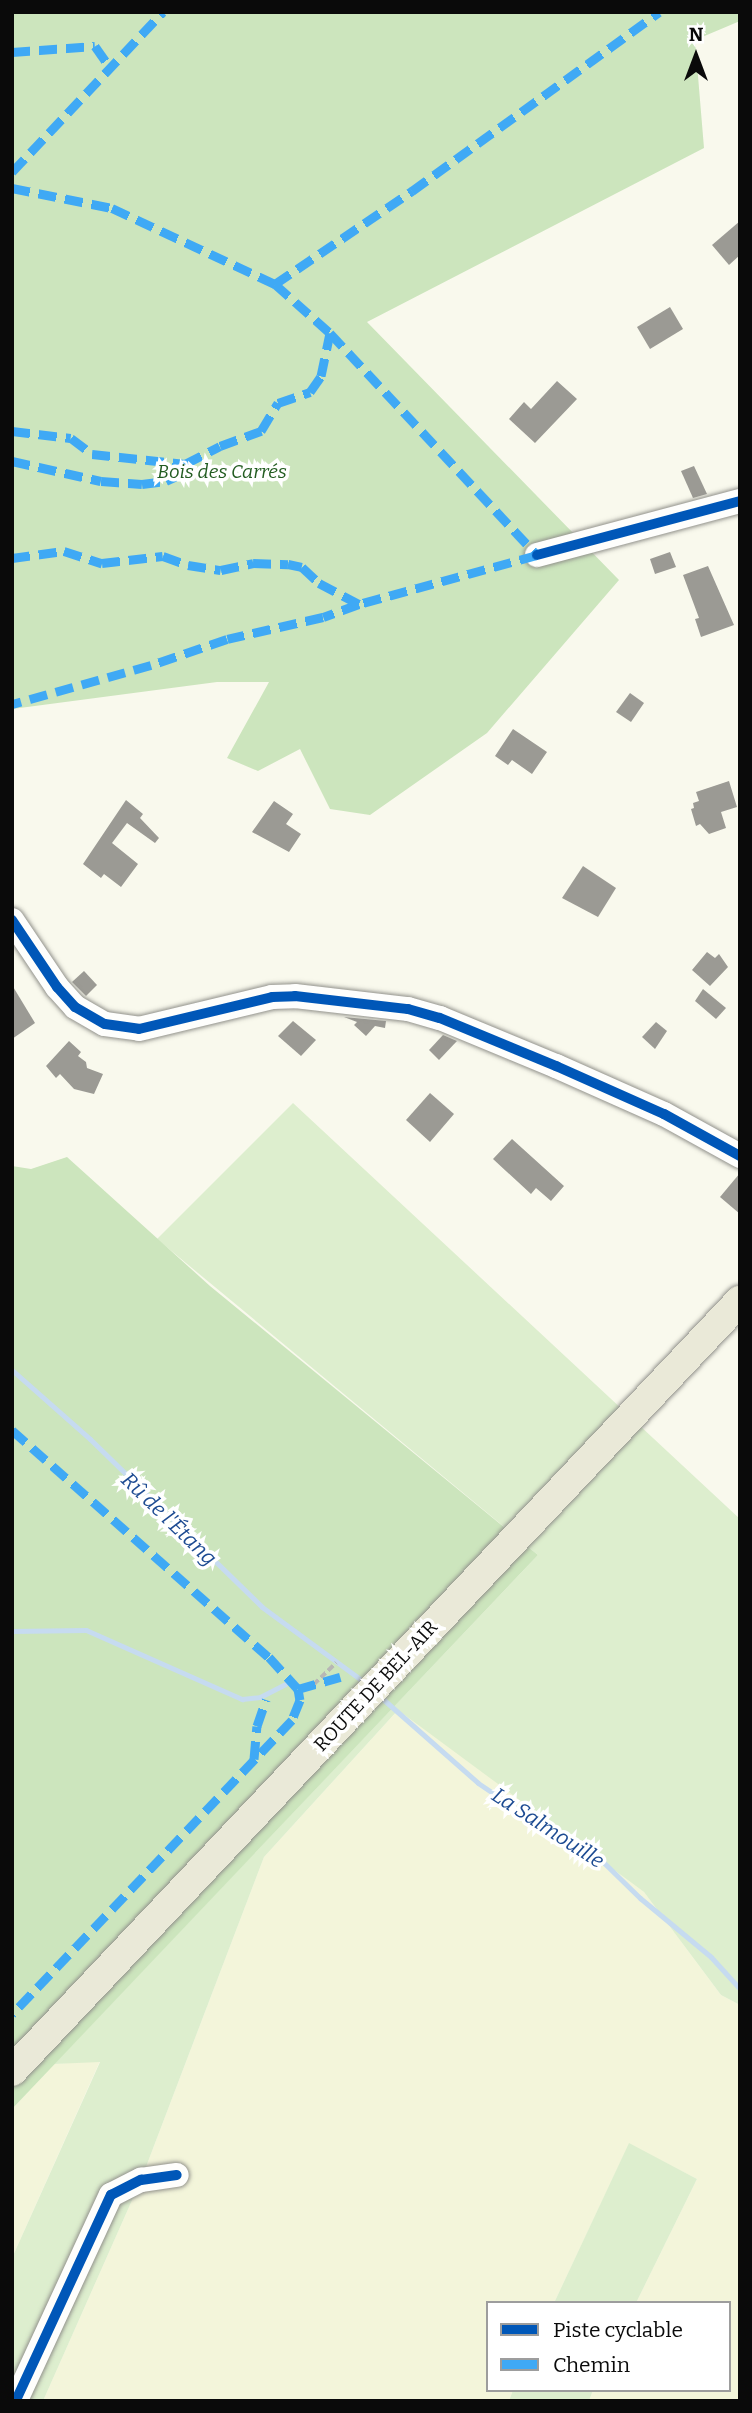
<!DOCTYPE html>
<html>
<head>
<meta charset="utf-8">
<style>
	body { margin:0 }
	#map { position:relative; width:752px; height:2413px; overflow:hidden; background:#f9f9ed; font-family:Bitter,serif }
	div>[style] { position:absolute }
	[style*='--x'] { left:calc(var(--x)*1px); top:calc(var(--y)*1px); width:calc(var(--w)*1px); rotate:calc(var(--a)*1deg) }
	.farmland>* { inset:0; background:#f3f5da }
	.green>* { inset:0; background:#ddeece }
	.forest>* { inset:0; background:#cce5bd }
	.stream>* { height:5px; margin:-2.5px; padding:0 2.5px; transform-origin:2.5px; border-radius:2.5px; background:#c6dbf0 }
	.building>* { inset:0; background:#9b9a94 }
	.path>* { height:3.5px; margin-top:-1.75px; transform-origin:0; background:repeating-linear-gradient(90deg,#b7b7b5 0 7px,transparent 0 10.5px) }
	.roads { filter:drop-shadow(0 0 2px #92928c) drop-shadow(0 0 2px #92928c) }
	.minor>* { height:24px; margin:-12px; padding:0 12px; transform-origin:12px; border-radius:12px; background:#fefefc }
	.major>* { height:30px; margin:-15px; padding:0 15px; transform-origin:15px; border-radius:15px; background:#eae9d8 }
	.quiet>* { height:9px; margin-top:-4.5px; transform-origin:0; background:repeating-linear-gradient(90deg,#3fa9f5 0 18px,transparent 0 27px) }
	.cycleway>* { height:10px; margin:-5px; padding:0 5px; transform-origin:5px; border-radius:5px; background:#0057b8 }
	span { translate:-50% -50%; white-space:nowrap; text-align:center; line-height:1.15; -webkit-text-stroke:7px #fff; paint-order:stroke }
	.park-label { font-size:19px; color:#225c20; font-style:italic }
	.street-label { font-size:19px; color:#0a0a0a }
	.water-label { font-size:21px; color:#1d4b92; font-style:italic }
	.frame { position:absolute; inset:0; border:14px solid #0a0a0a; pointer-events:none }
	.legend { position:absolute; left:486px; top:2301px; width:245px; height:91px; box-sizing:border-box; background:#fff; border:2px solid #9d9d9d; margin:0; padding:9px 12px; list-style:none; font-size:21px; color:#0a0a0a }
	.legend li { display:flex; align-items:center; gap:14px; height:35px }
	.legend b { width:35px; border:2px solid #9d9d9d }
	.north { position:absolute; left:661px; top:21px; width:70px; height:70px; -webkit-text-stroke:5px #fff; paint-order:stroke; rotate:0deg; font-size:19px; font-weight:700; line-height:28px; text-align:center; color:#0a0a0a }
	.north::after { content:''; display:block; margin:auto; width:24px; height:32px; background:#0a0a0a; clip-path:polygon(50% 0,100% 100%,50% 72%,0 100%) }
</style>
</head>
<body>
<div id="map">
	<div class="farmland">
		<div style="clip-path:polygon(399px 1709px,644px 1892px,721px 1995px,740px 2005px,740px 2401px,589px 2401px,593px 2390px,729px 2390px,729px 2303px,636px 2303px,697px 2179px,629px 2144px,554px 2303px,488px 2303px,488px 2390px,513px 2390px,509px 2401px,43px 2401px,141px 2180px,264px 1857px)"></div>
		<div style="clip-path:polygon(100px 2061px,12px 2258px,12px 2109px,54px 2064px)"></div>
	</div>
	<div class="green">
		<div style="clip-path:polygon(293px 1103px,740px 1519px,740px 2005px,721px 1995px,644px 1892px,398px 1710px,264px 1857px,141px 2180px,43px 2401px,12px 2401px,12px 2258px,100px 2062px,54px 2064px,538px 1555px,157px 1239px)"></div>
		<div style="clip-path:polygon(629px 2143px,697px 2179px,636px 2303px,554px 2303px)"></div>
		<div style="clip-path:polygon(513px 2390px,593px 2390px,589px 2401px,509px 2401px)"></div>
	</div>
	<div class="forest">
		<div style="clip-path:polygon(12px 12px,740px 12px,740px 21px,695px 40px,704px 148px,367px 322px,619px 580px,487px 733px,370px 815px,330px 809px,300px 749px,258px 771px,227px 758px,269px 682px,217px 682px,12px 709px)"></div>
		<div style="clip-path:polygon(67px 1157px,210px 1286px,538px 1555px,12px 2109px,12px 1166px,31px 1169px)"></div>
	</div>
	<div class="stream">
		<div style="--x:12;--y:1370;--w:104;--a:41.5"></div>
		<div style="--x:90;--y:1439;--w:240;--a:44.3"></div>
		<div style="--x:262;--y:1607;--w:122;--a:36.3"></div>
		<div style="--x:12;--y:1631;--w:74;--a:-0.8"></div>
		<div style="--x:86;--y:1630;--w:171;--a:23.9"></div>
		<div style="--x:242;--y:1699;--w:18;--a:-6"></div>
		<div style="--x:260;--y:1697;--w:28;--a:-27"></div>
		<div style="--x:384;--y:1700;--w:125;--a:41.4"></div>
		<div style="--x:478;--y:1783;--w:84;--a:33.9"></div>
		<div style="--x:548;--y:1830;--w:57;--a:28.4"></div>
		<div style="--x:598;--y:1857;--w:59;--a:44.3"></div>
		<div style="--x:640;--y:1898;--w:92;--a:39.7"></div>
		<div style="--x:711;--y:1957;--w:43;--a:47.8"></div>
	</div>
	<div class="building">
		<div style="clip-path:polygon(740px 221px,740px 255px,729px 265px,712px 245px)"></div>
		<div style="clip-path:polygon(670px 307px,683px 329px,650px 349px,637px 327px)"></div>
		<div style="clip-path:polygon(557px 381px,577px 399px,535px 443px,509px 419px,524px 402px,531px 409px)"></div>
		<div style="clip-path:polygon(694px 466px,707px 494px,693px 498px,681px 471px)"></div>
		<div style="clip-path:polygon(670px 552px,676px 567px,655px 574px,650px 559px)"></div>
		<div style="clip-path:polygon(708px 566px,734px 625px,701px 637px,695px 619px,699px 618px,683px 575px)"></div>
		<div style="clip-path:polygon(630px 693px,644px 703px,631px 722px,616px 712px)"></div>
		<div style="clip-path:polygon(513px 729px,547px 752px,532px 774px,512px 760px,508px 765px,495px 756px)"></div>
		<div style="clip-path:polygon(729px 781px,737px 807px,721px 812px,726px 828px,709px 834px,700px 824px,696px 826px,691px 809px,694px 808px,693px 803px,699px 801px,696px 792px)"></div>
		<div style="clip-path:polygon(126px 800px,143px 814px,140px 818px,159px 838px,155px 843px,127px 823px,112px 843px,138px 864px,121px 887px,104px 874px,101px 878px,83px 864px)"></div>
		<div style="clip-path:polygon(274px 801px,293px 814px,286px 824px,301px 834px,289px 852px,252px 832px)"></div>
		<div style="clip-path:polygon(583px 866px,616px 888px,598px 917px,562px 898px)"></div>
		<div style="clip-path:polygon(707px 952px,715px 958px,719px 954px,728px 967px,710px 986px,692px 970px)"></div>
		<div style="clip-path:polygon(84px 971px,97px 985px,86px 996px,72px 982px)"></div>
		<div style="clip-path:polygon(12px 985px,35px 1023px,12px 1039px)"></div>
		<div style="clip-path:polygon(703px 989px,726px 1008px,716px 1019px,695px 1001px)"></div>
		<div style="clip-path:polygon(344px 1017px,386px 1021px,385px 1028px,375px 1026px,366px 1036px,354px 1025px,357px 1022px)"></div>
		<div style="clip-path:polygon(293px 1021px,316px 1040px,301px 1056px,278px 1036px)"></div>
		<div style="clip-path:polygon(656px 1022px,667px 1031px,655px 1049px,642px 1037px)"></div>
		<div style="clip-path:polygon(443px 1035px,457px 1041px,439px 1060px,429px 1050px)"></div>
		<div style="clip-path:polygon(69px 1041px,81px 1052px,78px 1056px,86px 1062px,87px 1068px,103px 1074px,94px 1094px,74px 1089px,60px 1074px,56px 1078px,46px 1066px)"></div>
		<div style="clip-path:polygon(430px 1093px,454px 1114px,430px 1142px,406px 1120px)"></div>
		<div style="clip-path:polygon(512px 1139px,564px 1186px,551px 1201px,536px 1188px,531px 1194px,493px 1159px)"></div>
		<div style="clip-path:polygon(740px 1173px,740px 1214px,720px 1197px)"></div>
	</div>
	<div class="path">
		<div style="--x:313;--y:1685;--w:32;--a:-44"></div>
	</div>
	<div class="roads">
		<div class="minor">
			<div style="--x:537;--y:555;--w:210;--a:-14.9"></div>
			<div style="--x:12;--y:920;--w:81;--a:56.1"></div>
			<div style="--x:57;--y:987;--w:27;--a:48"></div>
			<div style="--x:75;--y:1007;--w:34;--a:30"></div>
			<div style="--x:105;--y:1024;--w:34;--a:8"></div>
			<div style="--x:139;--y:1029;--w:137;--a:-13.5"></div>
			<div style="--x:272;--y:997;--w:23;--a:-2"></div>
			<div style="--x:295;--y:996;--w:114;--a:6.6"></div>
			<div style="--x:408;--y:1009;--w:33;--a:16"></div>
			<div style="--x:440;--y:1018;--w:126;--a:22.5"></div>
			<div style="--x:556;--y:1066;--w:118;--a:24"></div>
			<div style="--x:664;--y:1114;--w:87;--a:28.9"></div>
			<div style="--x:12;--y:2401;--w:6;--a:-31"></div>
			<div style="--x:17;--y:2398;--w:224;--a:-65.2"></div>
			<div style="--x:111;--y:2195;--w:34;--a:-27"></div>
			<div style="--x:141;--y:2180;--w:36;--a:-8"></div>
		</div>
		<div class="major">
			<div style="--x:12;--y:2071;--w:1060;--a:-46.61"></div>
		</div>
	</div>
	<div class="quiet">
		<div style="--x:12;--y:52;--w:83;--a:-4.1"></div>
		<div style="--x:95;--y:46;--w:24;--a:55"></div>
		<div style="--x:12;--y:172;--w:220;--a:-46.7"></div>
		<div style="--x:12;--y:188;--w:102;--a:11.3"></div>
		<div style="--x:112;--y:208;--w:180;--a:25"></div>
		<div style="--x:275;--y:284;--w:74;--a:41.7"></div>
		<div style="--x:330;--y:333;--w:304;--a:47"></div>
		<div style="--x:537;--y:555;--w:185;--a:164.6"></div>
		<div style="--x:359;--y:604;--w:38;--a:160"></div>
		<div style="--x:323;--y:617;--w:98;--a:167.1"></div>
		<div style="--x:227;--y:639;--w:80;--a:161.1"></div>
		<div style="--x:151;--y:665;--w:144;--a:164.3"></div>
		<div style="--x:275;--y:284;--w:166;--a:-34.2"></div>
		<div style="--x:412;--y:191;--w:305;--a:-35.9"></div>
		<div style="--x:12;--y:431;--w:59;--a:6.8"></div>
		<div style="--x:71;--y:438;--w:26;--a:37"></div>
		<div style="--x:92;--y:454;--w:94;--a:6.1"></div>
		<div style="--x:185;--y:464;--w:39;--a:-27"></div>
		<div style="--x:220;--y:446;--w:44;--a:-20.1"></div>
		<div style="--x:261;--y:431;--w:33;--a:-59"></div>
		<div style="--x:278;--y:403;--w:34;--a:-19"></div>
		<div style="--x:310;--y:392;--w:19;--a:-55"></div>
		<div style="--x:321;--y:376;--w:44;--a:-78.2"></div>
		<div style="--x:12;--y:461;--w:91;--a:12.7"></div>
		<div style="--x:101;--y:481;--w:41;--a:4.2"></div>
		<div style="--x:142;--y:484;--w:24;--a:-7"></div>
		<div style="--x:166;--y:481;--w:14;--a:-25"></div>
		<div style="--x:179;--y:475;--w:13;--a:-61"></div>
		<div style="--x:12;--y:558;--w:52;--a:-7.7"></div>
		<div style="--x:64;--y:551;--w:40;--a:18"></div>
		<div style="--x:102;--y:563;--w:61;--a:-6.5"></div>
		<div style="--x:163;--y:556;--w:27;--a:20"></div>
		<div style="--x:188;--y:565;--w:33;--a:9"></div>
		<div style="--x:221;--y:570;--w:33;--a:-12"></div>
		<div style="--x:253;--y:563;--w:35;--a:2"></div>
		<div style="--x:288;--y:564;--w:14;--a:12"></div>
		<div style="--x:302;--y:567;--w:23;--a:43"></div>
		<div style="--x:319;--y:583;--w:45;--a:27.7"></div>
		<div style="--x:12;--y:1430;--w:343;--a:41.5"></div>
		<div style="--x:269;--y:1657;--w:43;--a:47.8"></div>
		<div style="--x:298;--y:1689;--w:11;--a:80"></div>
		<div style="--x:300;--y:1700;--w:22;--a:112"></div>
		<div style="--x:292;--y:1720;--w:406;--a:133.6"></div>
		<div style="--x:298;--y:1689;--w:44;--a:-15.9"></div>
		<div style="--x:254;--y:1759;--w:33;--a:-85"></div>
		<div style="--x:257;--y:1726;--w:28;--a:-71"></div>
	</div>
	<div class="cycleway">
		<div style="--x:537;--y:555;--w:210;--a:-14.9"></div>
		<div style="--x:12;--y:920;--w:81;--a:56.1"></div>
		<div style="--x:57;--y:987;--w:27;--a:48"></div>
		<div style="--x:75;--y:1007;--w:34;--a:30"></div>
		<div style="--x:105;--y:1024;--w:34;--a:8"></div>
		<div style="--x:139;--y:1029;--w:137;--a:-13.5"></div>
		<div style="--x:272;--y:997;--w:23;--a:-2"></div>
		<div style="--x:295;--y:996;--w:114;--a:6.6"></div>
		<div style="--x:408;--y:1009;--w:33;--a:16"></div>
		<div style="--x:440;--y:1018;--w:126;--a:22.5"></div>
		<div style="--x:556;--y:1066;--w:118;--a:24"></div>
		<div style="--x:664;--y:1114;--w:87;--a:28.9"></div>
		<div style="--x:12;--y:2401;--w:6;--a:-31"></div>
		<div style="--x:17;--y:2398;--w:224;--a:-65.2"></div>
		<div style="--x:111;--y:2195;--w:34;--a:-27"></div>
		<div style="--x:141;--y:2180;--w:36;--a:-8"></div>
	</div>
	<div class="park-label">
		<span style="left:222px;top:472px">Bois des Carrés</span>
	</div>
	<div class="street-label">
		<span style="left:376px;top:1686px;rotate:-47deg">ROUTE DE BEL-AIR</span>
	</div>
	<div class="water-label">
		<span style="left:169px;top:1519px;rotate:44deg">Rû de l'Étang</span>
		<span style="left:548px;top:1828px;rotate:33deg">La Salmouille</span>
	</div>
	<div class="frame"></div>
	<ul class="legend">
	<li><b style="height:9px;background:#0057b8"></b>Piste cyclable</li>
	<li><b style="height:9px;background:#3fa9f5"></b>Chemin</li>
	</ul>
	<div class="north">N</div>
</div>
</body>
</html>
